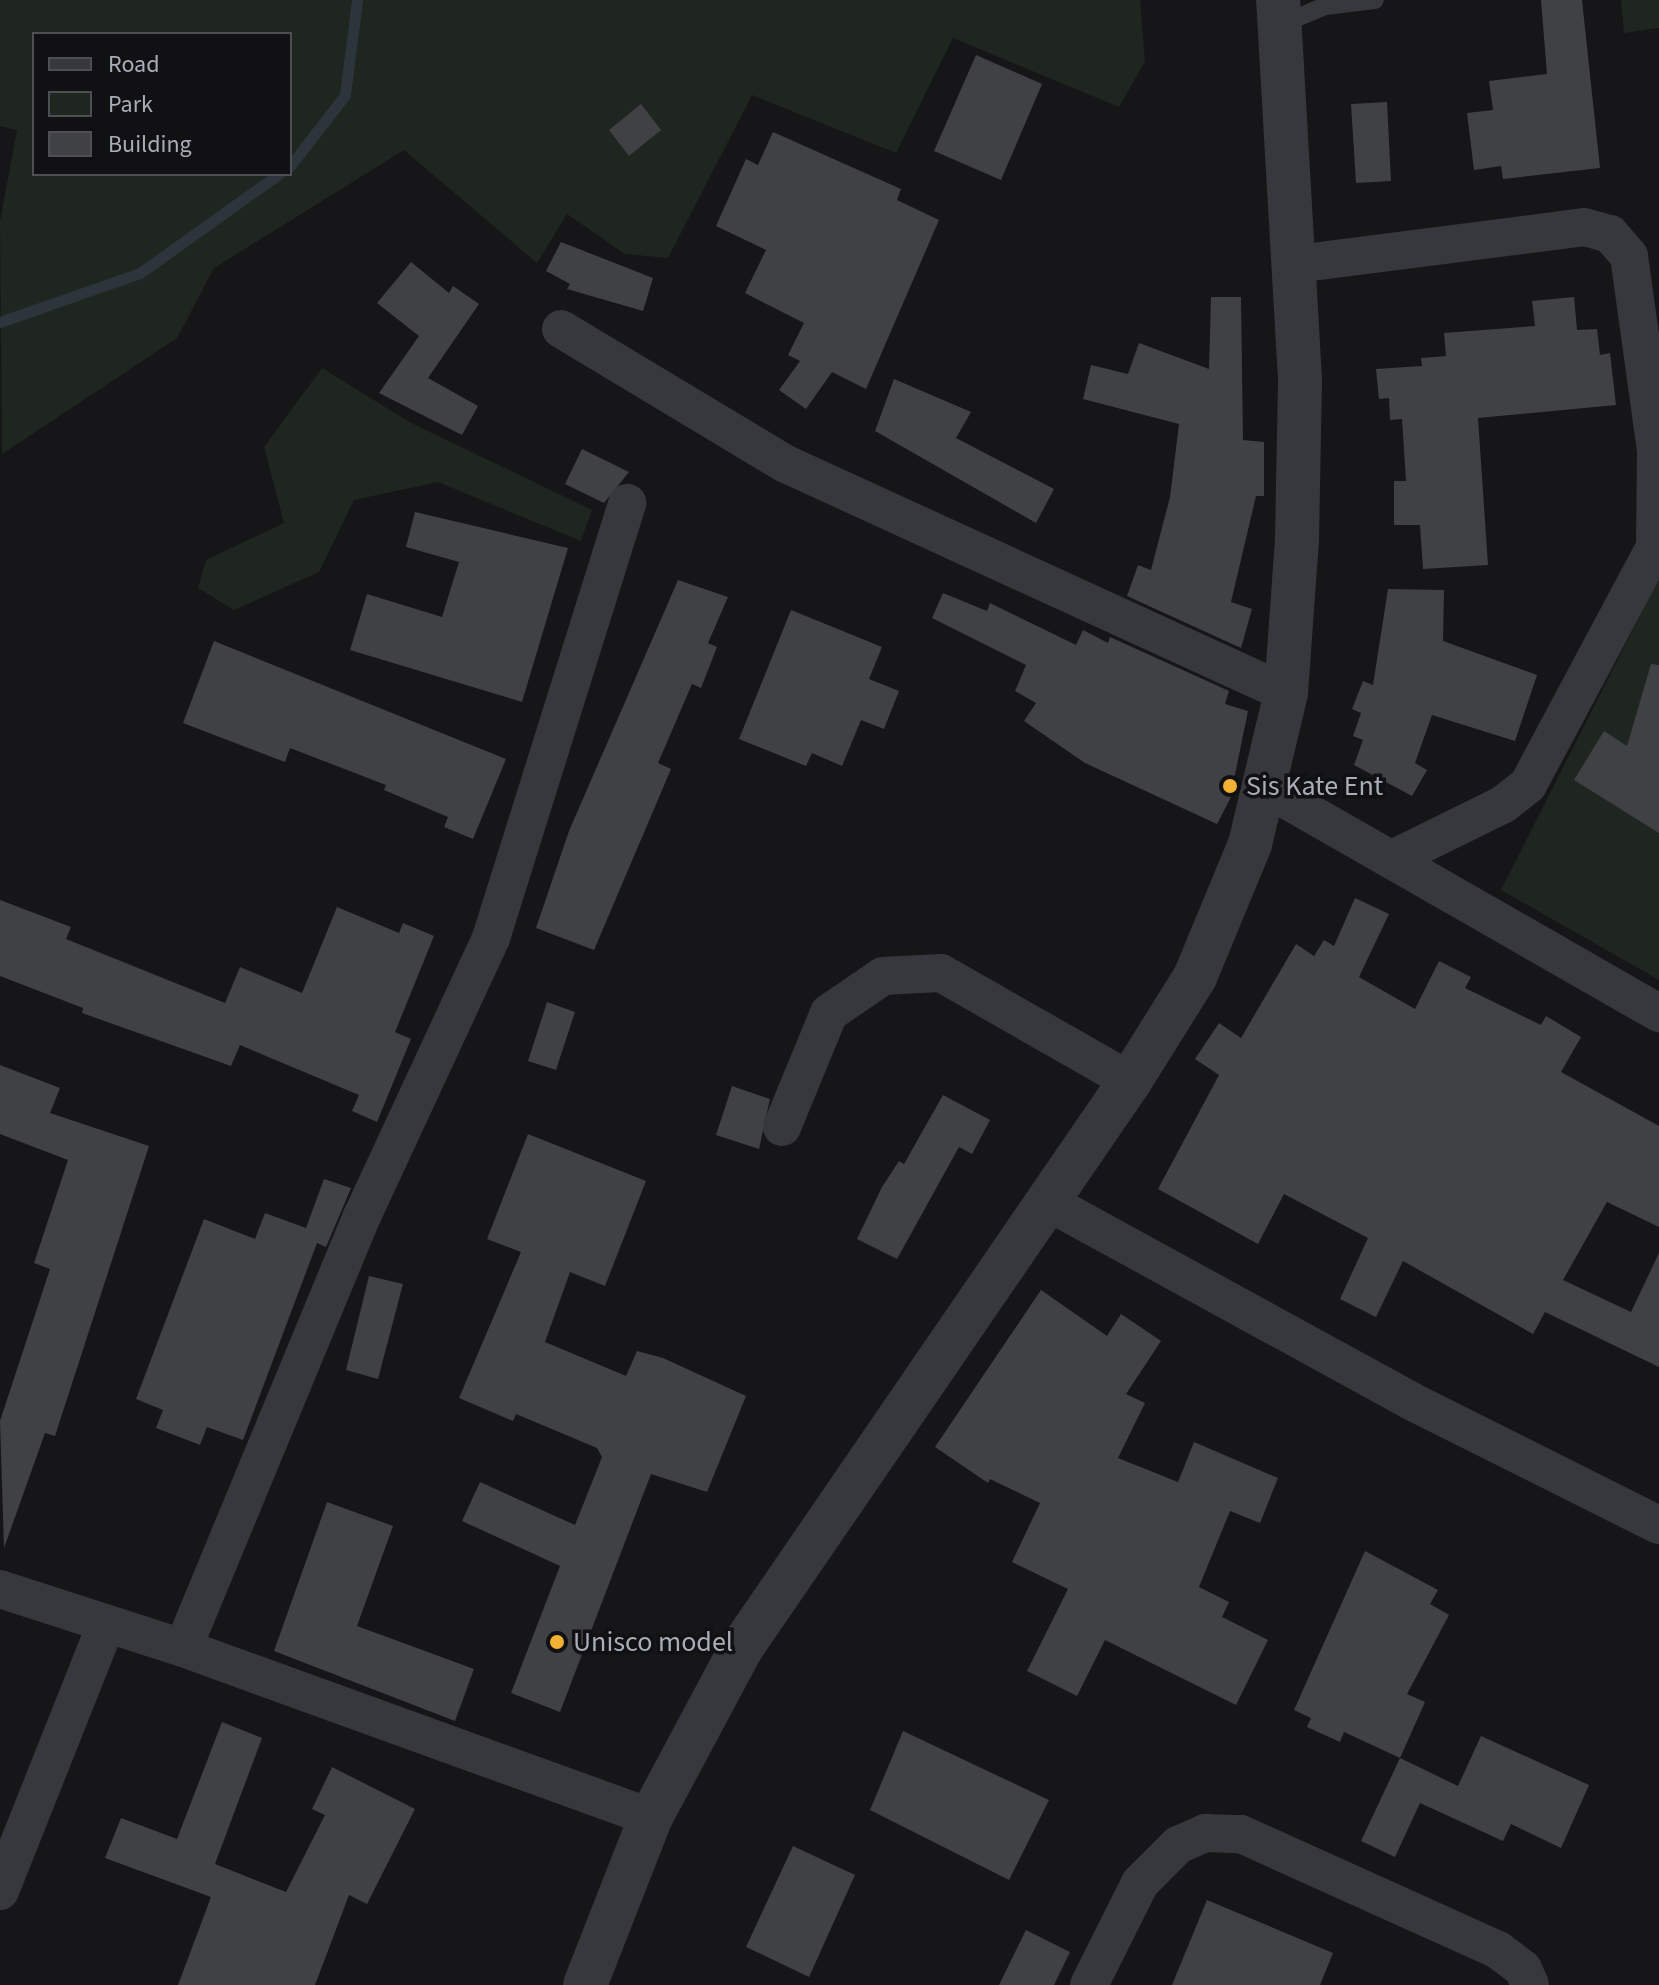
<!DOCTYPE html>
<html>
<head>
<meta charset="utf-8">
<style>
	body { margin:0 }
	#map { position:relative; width:1659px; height:1985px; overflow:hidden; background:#161618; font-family:"Source Sans 3",sans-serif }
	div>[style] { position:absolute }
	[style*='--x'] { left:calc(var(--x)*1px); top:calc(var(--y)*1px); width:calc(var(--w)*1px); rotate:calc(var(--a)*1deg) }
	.green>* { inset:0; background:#1e261f }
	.stream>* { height:11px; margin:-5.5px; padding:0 5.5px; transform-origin:5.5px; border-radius:5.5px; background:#2c353c }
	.building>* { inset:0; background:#404145 }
	.service>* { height:18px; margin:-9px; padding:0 9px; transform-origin:9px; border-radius:9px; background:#37383d }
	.minor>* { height:38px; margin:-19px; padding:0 19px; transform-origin:19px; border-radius:19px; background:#37383d }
	.tertiary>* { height:44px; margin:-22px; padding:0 22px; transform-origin:22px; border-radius:22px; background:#37383d }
	.dots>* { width:22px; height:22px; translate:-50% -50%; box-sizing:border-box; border:4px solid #111113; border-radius:50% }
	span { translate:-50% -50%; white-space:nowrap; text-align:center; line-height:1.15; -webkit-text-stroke:7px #111113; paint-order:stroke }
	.poi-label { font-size:28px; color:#a8adb8 }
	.left { translate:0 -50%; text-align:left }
	.legend { position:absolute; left:32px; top:32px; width:260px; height:144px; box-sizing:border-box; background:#111113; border:2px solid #4d4f55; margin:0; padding:10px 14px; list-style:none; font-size:24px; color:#a8adb8 }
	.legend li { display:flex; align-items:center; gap:16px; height:40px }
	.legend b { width:40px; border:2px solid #4d4f55 }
</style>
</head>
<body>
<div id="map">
	<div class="green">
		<div style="clip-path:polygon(evenodd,0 0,1140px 0,1145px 61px,1119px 107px,953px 38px,896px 153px,752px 95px,668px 258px,625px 254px,567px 214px,537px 263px,404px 150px,214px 268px,177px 338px,2px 454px,0 221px,17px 130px,0 126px,0 0,34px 34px,290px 34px,290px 174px,34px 174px,34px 34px)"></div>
		<div style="clip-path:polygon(1621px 0,1659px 0,1659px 28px,1624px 33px)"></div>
		<div style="clip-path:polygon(322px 368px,411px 423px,592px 510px,581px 541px,438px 482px,354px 500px,319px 572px,234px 610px,198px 588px,206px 560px,284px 523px,264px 447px)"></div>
		<div style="clip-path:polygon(1659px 578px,1659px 980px,1501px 890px)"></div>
	</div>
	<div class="stream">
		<div style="--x:290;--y:166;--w:90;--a:-52.2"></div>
		<div style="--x:345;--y:95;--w:96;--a:-82.8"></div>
		<div style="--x:0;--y:322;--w:148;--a:-19.3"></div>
		<div style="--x:140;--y:273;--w:171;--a:-35.5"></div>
	</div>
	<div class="building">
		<div style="clip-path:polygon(1541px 0,1582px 0,1600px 168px,1503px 179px,1501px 166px,1474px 170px,1467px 113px,1493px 110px,1489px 81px,1547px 74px)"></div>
		<div style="clip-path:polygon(976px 55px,1042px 84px,1001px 180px,934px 151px)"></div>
		<div style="clip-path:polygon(1387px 102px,1391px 181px,1356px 183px,1351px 104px)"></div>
		<div style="clip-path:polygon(641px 104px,661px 130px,629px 156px,609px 130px)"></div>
		<div style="clip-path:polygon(773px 132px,901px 189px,897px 200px,939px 220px,866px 389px,832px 372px,806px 409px,779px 390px,800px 361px,788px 355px,804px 323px,745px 293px,766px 250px,716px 226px,746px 159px,758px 165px)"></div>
		<div style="clip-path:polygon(561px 242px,653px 278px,643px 311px,567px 289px,570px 284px,546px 271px)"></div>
		<div style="clip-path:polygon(411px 262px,449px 293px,453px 286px,479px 304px,428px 378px,478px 406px,462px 435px,379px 393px,419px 336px,377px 303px)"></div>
		<div style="clip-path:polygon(1211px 297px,1241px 297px,1243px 440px,1264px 442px,1264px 496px,1256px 496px,1231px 602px,1252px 609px,1241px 648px,1127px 596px,1138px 565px,1151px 570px,1170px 497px,1179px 424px,1083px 399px,1091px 365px,1128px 374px,1139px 343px,1209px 369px)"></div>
		<div style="clip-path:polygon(1574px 297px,1577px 330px,1597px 329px,1600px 355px,1610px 353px,1616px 405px,1478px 418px,1488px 565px,1423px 569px,1420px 525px,1394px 525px,1394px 481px,1406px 481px,1402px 419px,1390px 420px,1389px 398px,1379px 399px,1376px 369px,1422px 366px,1421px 358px,1446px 356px,1444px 333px,1535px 326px,1532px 301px)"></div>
		<div style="clip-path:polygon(894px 379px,971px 412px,956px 438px,1054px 489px,1036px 523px,875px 431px)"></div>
		<div style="clip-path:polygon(582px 449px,629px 472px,604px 503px,565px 484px)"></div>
		<div style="clip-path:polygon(415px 512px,568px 548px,522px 702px,350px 650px,367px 594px,442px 617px,459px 562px,406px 547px)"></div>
		<div style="clip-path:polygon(678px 580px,728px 597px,708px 643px,717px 647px,701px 688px,692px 684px,658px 763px,671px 769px,594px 950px,536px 928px,569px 831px)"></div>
		<div style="clip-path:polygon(1388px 589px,1444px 590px,1443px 641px,1537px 675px,1515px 741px,1432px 715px,1415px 763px,1427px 770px,1412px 796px,1354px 765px,1363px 740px,1353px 736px,1361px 713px,1352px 709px,1363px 681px,1373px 685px)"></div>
		<div style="clip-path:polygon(943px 593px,987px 611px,990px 603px,1076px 645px,1083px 630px,1108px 643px,1110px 637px,1229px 691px,1225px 704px,1248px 711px,1230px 799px,1217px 824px,1085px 763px,1024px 721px,1036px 703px,1015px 691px,1026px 665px,932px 618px)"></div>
		<div style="clip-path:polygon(791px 610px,882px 647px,869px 679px,899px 691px,884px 729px,861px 720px,842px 766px,812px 753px,806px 766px,739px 739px)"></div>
		<div style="clip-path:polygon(214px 641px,506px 759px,473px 839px,444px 827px,448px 817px,384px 790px,386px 785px,290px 748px,285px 762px,183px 723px)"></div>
		<div style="clip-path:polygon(1651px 664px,1659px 665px,1659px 833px,1574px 780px,1604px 731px,1627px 746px)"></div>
		<div style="clip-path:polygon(1355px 898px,1389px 914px,1359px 977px,1415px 1009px,1439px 961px,1471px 977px,1465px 988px,1541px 1025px,1546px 1016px,1581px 1037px,1561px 1072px,1659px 1126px,1659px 1227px,1607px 1202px,1563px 1280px,1631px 1312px,1659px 1253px,1659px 1367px,1545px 1312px,1533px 1334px,1403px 1261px,1376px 1317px,1340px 1299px,1368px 1238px,1284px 1194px,1258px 1244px,1158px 1189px,1219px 1075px,1195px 1059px,1219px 1023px,1241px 1038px,1296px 944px,1314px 956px,1324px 940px,1334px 946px)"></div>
		<div style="clip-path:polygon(0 900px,71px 927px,66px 939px,225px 1003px,240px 967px,302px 993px,337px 907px,399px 933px,403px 923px,434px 936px,395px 1032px,411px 1039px,377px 1122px,352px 1111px,359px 1095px,240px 1045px,231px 1066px,82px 1013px,83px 1008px,0 976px)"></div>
		<div style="clip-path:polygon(547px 1002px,575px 1012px,556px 1070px,528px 1061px)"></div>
		<div style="clip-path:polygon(0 1065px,60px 1088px,50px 1113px,149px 1146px,55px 1436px,45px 1433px,4px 1548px,0 1421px,50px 1269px,34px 1263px,68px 1160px,0 1134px)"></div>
		<div style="clip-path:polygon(732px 1086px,770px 1099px,759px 1149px,716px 1135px)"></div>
		<div style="clip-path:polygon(943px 1095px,990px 1120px,972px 1154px,959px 1147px,897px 1259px,857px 1239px,882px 1187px,899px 1161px,904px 1164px)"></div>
		<div style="clip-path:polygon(528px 1134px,646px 1181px,605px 1286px,570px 1272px,545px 1342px,626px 1376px,637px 1351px,663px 1358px,746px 1396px,707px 1492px,651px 1474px,560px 1712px,511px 1693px,560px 1566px,462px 1521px,480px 1482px,575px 1525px,602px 1457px,597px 1448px,516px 1414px,513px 1421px,459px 1398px,521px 1252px,487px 1239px)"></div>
		<div style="clip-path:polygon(324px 1179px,351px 1188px,326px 1247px,317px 1243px,243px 1440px,207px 1427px,200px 1445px,156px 1428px,163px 1410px,136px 1399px,204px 1219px,255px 1239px,265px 1213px,306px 1228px)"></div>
		<div style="clip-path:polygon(369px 1276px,403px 1284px,378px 1379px,346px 1370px)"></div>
		<div style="clip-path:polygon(1041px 1290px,1107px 1336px,1121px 1314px,1161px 1341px,1126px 1394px,1145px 1403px,1118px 1458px,1178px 1482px,1194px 1442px,1278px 1478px,1260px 1523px,1230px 1511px,1199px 1587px,1229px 1602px,1222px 1617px,1268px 1640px,1236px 1705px,1105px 1640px,1077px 1696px,1027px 1671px,1068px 1589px,1012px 1562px,1040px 1503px,990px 1479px,988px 1483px,935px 1447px)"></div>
		<div style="clip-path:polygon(327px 1502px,393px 1526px,357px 1626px,474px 1669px,455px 1721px,274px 1651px)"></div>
		<div style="clip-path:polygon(1365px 1551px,1438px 1590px,1430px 1604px,1449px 1615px,1407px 1694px,1425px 1702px,1400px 1758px,1344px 1732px,1340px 1742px,1307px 1727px,1311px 1718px,1294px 1710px)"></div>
		<div style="clip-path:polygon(222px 1722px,262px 1738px,215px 1864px,286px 1892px,325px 1815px,312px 1809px,332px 1767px,415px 1809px,367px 1904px,349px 1895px,315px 1985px,178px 1985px,211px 1897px,105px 1858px,121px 1818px,177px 1839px)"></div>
		<div style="clip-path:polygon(903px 1731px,1049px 1800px,1009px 1880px,870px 1810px)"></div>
		<div style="clip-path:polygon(1481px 1736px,1589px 1785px,1561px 1848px,1511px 1824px,1503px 1841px,1420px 1803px,1395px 1857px,1361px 1841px,1400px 1758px,1458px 1786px)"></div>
		<div style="clip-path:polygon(793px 1846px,855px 1875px,809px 1977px,746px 1947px)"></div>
		<div style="clip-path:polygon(1207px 1900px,1333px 1953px,1320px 1985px,1172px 1985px)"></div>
		<div style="clip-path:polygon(1026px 1930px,1070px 1952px,1054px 1985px,999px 1985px)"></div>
	</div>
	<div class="service">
		<div style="--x:1280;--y:25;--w:49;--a:-22.9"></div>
		<div style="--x:1325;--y:6;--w:50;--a:-6.8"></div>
	</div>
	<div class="minor">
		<div style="--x:1296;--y:264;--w:290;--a:-7.3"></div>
		<div style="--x:1584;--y:227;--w:27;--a:15"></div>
		<div style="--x:1610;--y:234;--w:29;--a:49"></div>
		<div style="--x:1629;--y:256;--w:196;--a:82.1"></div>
		<div style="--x:1656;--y:450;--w:97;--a:90.6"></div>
		<div style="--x:1655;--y:547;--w:270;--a:118.1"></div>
		<div style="--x:1528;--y:785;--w:31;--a:142"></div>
		<div style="--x:1504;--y:804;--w:125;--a:153.8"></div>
		<div style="--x:561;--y:329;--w:262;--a:31"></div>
		<div style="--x:786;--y:464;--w:550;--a:24.61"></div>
		<div style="--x:1266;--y:788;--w:453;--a:29.8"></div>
		<div style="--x:782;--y:1127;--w:123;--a:-67.6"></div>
		<div style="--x:829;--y:1013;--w:65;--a:-34.4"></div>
		<div style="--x:883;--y:976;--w:58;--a:-3"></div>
		<div style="--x:941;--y:973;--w:218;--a:29.7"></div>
		<div style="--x:1046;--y:1201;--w:416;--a:28.7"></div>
		<div style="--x:1411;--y:1401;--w:277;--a:26.6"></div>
		<div style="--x:0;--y:1589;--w:192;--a:17.9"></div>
		<div style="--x:183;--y:1648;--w:498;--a:19.9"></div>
		<div style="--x:183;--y:1648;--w:470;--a:-67.5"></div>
		<div style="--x:363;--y:1214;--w:304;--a:-65.1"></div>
		<div style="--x:491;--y:938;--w:456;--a:-72.6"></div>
		<div style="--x:0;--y:1891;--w:286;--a:-68.3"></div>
		<div style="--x:1089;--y:1985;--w:114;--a:-63.4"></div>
		<div style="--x:1140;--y:1883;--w:54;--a:-45"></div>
		<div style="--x:1178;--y:1845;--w:30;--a:-24"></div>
		<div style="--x:1205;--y:1833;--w:36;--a:2"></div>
		<div style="--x:1241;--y:1834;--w:282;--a:24.3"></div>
		<div style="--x:1498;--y:1950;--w:31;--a:37"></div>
		<div style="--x:1523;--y:1969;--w:17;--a:66"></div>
	</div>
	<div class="tertiary">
		<div style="--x:585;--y:1985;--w:180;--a:-68.6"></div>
		<div style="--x:651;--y:1817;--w:189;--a:-61.9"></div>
		<div style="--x:740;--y:1650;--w:690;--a:-55.57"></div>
		<div style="--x:1130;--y:1081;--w:123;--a:-58"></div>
		<div style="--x:1195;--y:977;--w:144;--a:-67.5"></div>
		<div style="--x:1250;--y:844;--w:155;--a:-76.6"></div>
		<div style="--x:1286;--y:693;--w:154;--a:-85.9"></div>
		<div style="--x:1297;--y:539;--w:160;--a:-88.9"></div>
		<div style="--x:1300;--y:379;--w:380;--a:-93.3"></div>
	</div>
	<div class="dots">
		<div style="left:1230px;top:786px;background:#f2b134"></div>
		<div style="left:557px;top:1642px;background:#f2b134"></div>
	</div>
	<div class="poi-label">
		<span class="left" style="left:1246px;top:786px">Sis Kate Ent</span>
		<span class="left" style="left:573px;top:1642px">Unisco model</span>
	</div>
	<ul class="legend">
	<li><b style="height:10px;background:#37383d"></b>Road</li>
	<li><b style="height:22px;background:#1e261f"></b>Park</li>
	<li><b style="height:22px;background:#404145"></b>Building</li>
	</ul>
</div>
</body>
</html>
